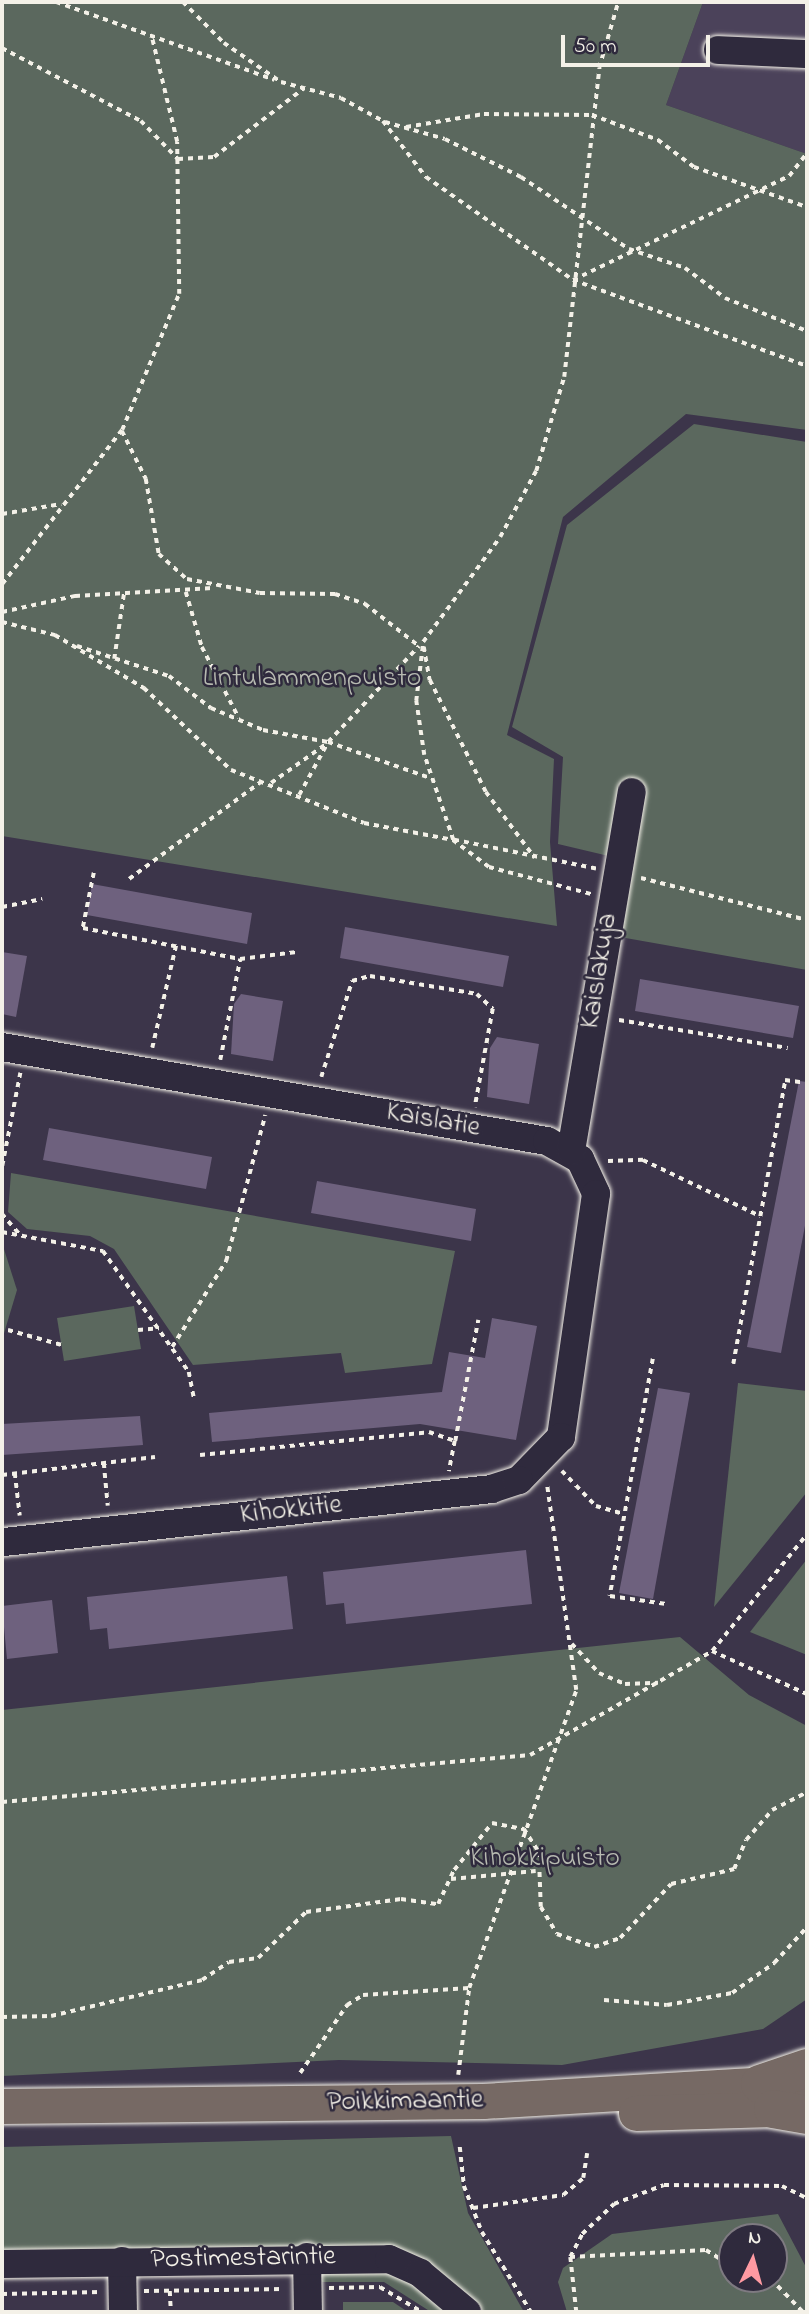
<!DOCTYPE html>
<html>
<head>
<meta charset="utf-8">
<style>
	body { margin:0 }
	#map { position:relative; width:809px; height:2314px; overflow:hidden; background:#3c354a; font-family:"Indie Flower",sans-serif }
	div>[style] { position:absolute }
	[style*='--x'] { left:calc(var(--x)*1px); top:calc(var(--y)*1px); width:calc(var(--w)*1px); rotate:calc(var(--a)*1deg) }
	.built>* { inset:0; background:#4b425a }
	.green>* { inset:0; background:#5b685e }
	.building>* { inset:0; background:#6e617e }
	.path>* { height:3.5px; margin-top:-1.75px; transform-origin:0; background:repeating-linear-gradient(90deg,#f4f1e8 0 5px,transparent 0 10px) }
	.roads { filter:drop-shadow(0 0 2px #f4f1e8) drop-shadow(0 0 2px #f4f1e8) }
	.minor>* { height:28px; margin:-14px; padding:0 14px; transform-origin:14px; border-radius:14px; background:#2f2a3d }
	.major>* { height:35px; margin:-17.5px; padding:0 17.5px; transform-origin:17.5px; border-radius:17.5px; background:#766964 }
	.highway>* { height:38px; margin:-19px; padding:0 19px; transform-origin:19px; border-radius:19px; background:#766964 }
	span { translate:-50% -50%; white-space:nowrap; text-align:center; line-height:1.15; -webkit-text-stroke:5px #2f2a3d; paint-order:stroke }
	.park-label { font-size:28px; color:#b7bab1 }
	.street-label { font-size:28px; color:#f4f1e8 }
	.frame { position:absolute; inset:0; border:4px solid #f4f1e8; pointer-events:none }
	.north { position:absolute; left:718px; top:2223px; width:70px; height:70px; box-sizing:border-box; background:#2f2a3d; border:2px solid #7e7a81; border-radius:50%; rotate:5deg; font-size:19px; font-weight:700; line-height:28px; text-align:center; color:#f4f1e8 }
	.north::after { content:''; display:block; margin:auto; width:24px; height:32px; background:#ff9aa2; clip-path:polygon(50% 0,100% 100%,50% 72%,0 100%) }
	.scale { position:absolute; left:561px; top:35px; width:149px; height:32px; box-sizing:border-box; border:4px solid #f4f1e8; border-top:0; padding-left:9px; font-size:21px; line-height:24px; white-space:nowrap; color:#f4f1e8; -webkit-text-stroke:5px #2f2a3d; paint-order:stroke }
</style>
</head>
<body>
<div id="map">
	<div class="built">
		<div style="clip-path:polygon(703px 2px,807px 2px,807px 154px,666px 105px)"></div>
	</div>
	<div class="green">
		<div style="clip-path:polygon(2px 2px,703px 2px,666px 105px,807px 154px,807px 430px,686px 414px,563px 517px,507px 735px,554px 759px,550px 842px,557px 926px,2px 836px)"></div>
		<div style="clip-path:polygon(694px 424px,807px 442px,807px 970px,620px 937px,634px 862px,558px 844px,563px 757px,512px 727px,567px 525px)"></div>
		<div style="clip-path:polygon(11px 1173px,455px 1251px,432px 1364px,345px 1373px,341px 1353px,193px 1365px,114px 1249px,90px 1236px,27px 1229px,8px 1212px)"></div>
		<div style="clip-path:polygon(2px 1243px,17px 1290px,2px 1340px)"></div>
		<div style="clip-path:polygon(134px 1306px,141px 1349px,64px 1361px,57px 1318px)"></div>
		<div style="clip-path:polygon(738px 1383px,807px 1391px,807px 1492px,714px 1607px)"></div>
		<div style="clip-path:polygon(807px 1559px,807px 1655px,750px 1632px)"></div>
		<div style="clip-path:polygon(680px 1637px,749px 1695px,807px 1726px,807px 1999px,763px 2029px,562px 2065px,339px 2060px,2px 2076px,2px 1710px)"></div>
		<div style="clip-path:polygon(451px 2136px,468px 2213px,524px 2312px,485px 2312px,418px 2259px,383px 2249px,2px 2252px,2px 2147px)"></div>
		<div style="clip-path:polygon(evenodd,778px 2214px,807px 2269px,807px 2312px,567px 2312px,558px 2282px,563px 2268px,612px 2234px,778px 2214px,732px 2237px,774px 2237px,774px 2279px,732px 2279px,732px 2237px)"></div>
		<div style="clip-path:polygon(321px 2269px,396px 2272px,454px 2312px,431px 2312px,384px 2282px,315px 2282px)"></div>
		<div style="clip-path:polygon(343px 2302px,393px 2302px,408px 2312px,343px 2312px)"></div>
	</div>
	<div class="building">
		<div style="clip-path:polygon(92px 884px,252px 913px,247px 944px,87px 915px)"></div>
		<div style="clip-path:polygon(345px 927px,509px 956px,503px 987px,340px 958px)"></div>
		<div style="clip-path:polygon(2px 952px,27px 956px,16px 1017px,2px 1014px)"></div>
		<div style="clip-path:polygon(640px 979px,799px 1006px,793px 1038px,635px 1011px)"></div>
		<div style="clip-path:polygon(241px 994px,283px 1001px,273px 1061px,231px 1054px,234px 1004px)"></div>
		<div style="clip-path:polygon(497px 1037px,539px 1044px,529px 1104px,487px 1097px,490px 1048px)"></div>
		<div style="clip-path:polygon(799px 1081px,807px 1082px,807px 1215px,781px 1353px,747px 1347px)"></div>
		<div style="clip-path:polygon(49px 1128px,212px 1157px,206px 1189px,43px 1160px)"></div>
		<div style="clip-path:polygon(317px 1181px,476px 1209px,471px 1241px,311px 1213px)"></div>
		<div style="clip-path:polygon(492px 1318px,537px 1326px,516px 1440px,420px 1424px,212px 1442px,209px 1413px,442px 1392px,449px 1352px,485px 1358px)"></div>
		<div style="clip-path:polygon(658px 1388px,690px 1393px,653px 1599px,619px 1593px)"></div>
		<div style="clip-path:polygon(140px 1416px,143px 1445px,2px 1455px,2px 1424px)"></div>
		<div style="clip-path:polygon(526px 1550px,532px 1604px,346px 1624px,344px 1603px,326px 1605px,323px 1572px)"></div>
		<div style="clip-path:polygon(287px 1576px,293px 1629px,109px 1649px,107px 1628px,90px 1630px,87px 1597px)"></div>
		<div style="clip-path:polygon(52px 1600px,58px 1653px,7px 1659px,2px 1606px)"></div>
	</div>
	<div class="path">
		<div style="--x:56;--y:2;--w:232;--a:19.6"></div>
		<div style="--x:183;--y:2;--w:58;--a:45"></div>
		<div style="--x:224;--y:43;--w:69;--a:34.4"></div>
		<div style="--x:281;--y:82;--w:62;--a:14.9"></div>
		<div style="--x:341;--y:98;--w:48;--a:28.7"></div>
		<div style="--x:383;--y:121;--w:71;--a:52.5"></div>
		<div style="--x:426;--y:177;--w:179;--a:35"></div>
		<div style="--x:573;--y:280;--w:249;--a:20.2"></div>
		<div style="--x:2;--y:48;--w:157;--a:27.7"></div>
		<div style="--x:141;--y:121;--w:53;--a:45.8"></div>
		<div style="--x:178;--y:159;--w:36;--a:-3"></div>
		<div style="--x:214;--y:157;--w:112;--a:-37.4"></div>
		<div style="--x:385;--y:122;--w:62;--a:15.8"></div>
		<div style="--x:445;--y:139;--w:85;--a:26.6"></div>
		<div style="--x:521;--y:177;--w:130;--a:33.7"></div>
		<div style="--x:629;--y:249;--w:59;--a:18.7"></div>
		<div style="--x:685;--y:268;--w:50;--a:36.9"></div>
		<div style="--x:725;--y:298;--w:88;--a:21.9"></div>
		<div style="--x:406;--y:127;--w:79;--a:-9.5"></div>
		<div style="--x:484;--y:114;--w:108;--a:0.5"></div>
		<div style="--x:592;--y:115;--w:71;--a:20.7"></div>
		<div style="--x:658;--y:140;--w:45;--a:36.9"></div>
		<div style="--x:694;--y:167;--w:120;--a:19.5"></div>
		<div style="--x:573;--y:280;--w:240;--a:-25.7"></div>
		<div style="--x:789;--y:176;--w:29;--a:-52"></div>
		<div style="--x:122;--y:431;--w:54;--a:63.4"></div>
		<div style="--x:146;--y:479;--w:76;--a:80.2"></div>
		<div style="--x:159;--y:554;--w:38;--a:42"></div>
		<div style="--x:187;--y:579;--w:74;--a:10.9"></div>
		<div style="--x:260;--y:593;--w:75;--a:0.8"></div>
		<div style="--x:335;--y:594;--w:32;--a:18"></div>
		<div style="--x:365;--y:604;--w:68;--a:37.9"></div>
		<div style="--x:2;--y:514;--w:60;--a:-9.6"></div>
		<div style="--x:2;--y:584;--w:195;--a:-52.1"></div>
		<div style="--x:122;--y:430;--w:147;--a:-67.3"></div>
		<div style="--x:179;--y:294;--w:152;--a:-90.8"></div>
		<div style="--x:177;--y:142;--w:106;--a:-103.6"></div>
		<div style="--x:186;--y:592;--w:57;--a:73.8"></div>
		<div style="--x:202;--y:647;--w:80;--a:62.5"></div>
		<div style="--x:2;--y:612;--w:75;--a:-12.4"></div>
		<div style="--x:75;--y:596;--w:138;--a:-3.3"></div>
		<div style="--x:2;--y:622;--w:55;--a:13.8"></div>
		<div style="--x:55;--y:635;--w:104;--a:30.8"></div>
		<div style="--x:144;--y:688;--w:120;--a:43.3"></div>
		<div style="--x:231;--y:770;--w:143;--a:21.7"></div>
		<div style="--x:364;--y:823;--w:91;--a:10.8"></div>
		<div style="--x:453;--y:840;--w:45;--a:36.9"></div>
		<div style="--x:489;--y:867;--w:106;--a:14.8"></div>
		<div style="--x:77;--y:646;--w:97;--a:18.1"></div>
		<div style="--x:169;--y:676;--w:53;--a:37.3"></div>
		<div style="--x:211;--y:708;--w:56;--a:22.9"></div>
		<div style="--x:263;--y:730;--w:66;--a:10.5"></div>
		<div style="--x:328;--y:742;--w:108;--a:19.4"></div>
		<div style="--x:424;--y:647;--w:34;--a:80"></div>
		<div style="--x:430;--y:680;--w:125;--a:63.4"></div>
		<div style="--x:486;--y:792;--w:82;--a:53.4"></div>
		<div style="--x:114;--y:659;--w:68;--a:-81.5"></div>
		<div style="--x:271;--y:783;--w:67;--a:-35.3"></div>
		<div style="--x:299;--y:795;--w:60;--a:-61.3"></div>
		<div style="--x:328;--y:742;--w:132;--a:-46.5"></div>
		<div style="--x:596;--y:869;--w:146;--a:-168.5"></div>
		<div style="--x:453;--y:840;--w:90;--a:-108.8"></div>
		<div style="--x:424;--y:755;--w:55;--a:-98.4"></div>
		<div style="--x:416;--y:701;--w:59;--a:-83.2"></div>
		<div style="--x:423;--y:642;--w:130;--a:-53.7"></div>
		<div style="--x:500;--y:537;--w:75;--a:-61.4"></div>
		<div style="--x:536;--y:471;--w:98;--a:-73.4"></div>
		<div style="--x:564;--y:377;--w:311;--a:-83.5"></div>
		<div style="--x:599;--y:68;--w:69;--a:-73.9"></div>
		<div style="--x:94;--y:873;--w:56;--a:101.3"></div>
		<div style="--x:83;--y:928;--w:160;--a:11.2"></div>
		<div style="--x:641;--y:878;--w:171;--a:14.2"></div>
		<div style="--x:129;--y:879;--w:165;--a:-36.4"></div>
		<div style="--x:2;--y:907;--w:41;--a:-11.3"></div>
		<div style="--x:619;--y:1020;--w:171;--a:9.4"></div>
		<div style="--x:152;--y:1048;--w:106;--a:-76.9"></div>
		<div style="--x:220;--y:1060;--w:103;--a:-78.8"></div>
		<div style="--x:240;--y:959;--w:57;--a:-7"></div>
		<div style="--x:321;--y:1077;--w:101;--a:-72.1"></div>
		<div style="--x:352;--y:981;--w:19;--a:-16"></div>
		<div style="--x:370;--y:976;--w:109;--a:9.5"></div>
		<div style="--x:477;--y:994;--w:22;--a:43"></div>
		<div style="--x:493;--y:1009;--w:100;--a:100.4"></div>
		<div style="--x:608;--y:1161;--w:35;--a:-2"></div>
		<div style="--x:643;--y:1160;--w:130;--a:25.6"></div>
		<div style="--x:2;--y:1166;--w:95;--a:-79"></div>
		<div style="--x:2;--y:1214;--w:29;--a:49"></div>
		<div style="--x:2;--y:1232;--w:103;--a:10.7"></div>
		<div style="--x:103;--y:1251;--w:148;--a:54.6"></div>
		<div style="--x:189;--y:1372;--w:26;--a:79"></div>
		<div style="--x:8;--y:1330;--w:56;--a:15.5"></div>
		<div style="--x:138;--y:1330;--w:21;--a:-5"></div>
		<div style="--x:172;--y:1347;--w:102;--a:-57.9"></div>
		<div style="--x:226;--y:1261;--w:151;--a:-75"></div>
		<div style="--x:653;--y:1359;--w:241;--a:100.3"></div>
		<div style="--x:610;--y:1596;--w:57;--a:8.1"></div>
		<div style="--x:733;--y:1364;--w:289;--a:-79.6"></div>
		<div style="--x:785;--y:1080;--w:22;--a:8"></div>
		<div style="--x:455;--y:1441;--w:123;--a:-79.2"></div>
		<div style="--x:200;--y:1455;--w:230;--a:-5.7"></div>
		<div style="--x:429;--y:1432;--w:28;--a:19"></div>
		<div style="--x:455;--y:1441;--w:31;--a:101"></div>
		<div style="--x:104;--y:1463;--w:43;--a:84.7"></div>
		<div style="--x:562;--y:1471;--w:49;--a:45.8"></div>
		<div style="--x:596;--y:1506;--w:29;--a:16"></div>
		<div style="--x:15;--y:1473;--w:43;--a:83.4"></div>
		<div style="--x:2;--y:1475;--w:154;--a:-6.7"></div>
		<div style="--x:572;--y:1644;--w:40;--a:47"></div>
		<div style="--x:599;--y:1673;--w:28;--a:23"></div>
		<div style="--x:625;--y:1684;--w:33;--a:-2"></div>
		<div style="--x:712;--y:1651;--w:104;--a:24.4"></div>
		<div style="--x:2;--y:1802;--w:530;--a:-5.09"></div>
		<div style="--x:530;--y:1755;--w:210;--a:-29.7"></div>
		<div style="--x:712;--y:1651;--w:151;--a:-50.9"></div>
		<div style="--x:451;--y:1879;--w:85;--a:-5.4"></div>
		<div style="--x:604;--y:2000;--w:63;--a:4.5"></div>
		<div style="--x:667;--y:2005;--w:66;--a:-10.5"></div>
		<div style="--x:732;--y:1993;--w:52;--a:-35.5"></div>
		<div style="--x:774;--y:1963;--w:49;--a:-47.5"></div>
		<div style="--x:2;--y:2017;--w:49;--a:-1.2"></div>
		<div style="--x:51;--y:2016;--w:155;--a:-13.4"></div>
		<div style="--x:202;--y:1980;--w:32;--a:-34"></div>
		<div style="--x:229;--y:1962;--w:29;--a:-8"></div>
		<div style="--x:258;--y:1958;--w:66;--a:-43.8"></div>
		<div style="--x:306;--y:1912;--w:96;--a:-7.8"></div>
		<div style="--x:401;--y:1899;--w:37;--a:8"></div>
		<div style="--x:438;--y:1904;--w:38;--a:-65"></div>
		<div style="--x:454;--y:1870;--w:60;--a:-51"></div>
		<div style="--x:492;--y:1823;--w:33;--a:11"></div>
		<div style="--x:524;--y:1829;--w:27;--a:57"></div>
		<div style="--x:539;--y:1852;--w:55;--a:87.9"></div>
		<div style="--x:541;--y:1907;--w:31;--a:59"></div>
		<div style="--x:557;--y:1934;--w:39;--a:19"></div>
		<div style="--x:594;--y:1947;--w:28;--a:-19"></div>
		<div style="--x:620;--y:1938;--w:74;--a:-46.6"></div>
		<div style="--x:671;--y:1884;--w:65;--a:-13.4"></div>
		<div style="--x:734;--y:1869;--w:31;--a:-68"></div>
		<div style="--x:746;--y:1840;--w:40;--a:-49"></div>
		<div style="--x:772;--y:1810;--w:39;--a:-27"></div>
		<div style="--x:300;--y:2073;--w:83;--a:-55.3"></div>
		<div style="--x:347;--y:2005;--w:19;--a:-32"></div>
		<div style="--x:363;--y:1995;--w:106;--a:-3.8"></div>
		<div style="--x:458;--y:2075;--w:88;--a:-82.8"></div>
		<div style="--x:469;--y:1988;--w:317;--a:-70.2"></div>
		<div style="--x:576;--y:1690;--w:207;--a:-98.1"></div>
		<div style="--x:460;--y:2147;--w:39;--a:84"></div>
		<div style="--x:464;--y:2186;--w:49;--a:68.6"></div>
		<div style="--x:482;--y:2232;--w:94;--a:58.5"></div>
		<div style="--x:473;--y:2208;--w:91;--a:-8.2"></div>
		<div style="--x:563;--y:2195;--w:26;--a:-40"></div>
		<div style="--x:583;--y:2178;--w:25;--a:-81"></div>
		<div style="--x:570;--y:2257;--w:26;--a:-62"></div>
		<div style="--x:582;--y:2234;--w:44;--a:-43.2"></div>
		<div style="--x:614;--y:2204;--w:53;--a:-20.8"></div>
		<div style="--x:664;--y:2185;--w:118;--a:0.5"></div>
		<div style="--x:782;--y:2186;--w:28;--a:26"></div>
		<div style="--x:771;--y:2279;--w:46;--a:45.9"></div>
		<div style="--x:329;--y:2288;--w:51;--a:-1.1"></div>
		<div style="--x:380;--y:2287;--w:49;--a:30.8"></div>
		<div style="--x:144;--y:2291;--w:139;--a:-0.8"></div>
		<div style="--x:170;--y:2291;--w:21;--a:87"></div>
		<div style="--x:2;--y:2294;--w:99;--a:-1.2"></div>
		<div style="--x:576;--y:2312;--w:55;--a:-96.2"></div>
		<div style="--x:570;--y:2257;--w:136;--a:-2.9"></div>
		<div style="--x:706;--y:2250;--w:31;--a:32"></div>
	</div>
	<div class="roads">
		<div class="minor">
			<div style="--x:718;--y:50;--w:89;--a:2.6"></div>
			<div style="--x:2;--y:1047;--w:553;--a:9.79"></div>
			<div style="--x:547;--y:1141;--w:38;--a:29"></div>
			<div style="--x:580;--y:1159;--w:38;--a:65"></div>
			<div style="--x:596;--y:1194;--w:246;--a:98.2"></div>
			<div style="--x:561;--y:1437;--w:60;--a:134.3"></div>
			<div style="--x:519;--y:1480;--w:28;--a:162"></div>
			<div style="--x:492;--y:1489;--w:493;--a:173.8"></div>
			<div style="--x:571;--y:1151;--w:364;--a:-80.4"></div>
			<div style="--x:307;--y:2257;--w:55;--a:89"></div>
			<div style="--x:122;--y:2261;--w:51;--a:88.9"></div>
			<div style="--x:2;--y:2264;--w:387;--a:-0.7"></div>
			<div style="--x:389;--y:2259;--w:34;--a:24"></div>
			<div style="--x:420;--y:2273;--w:61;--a:39.7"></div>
		</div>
		<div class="major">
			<div style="--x:2;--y:2106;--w:481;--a:-0.6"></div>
			<div style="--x:483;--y:2101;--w:308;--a:-3.4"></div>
			<div style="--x:636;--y:2113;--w:164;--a:-1.7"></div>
		</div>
		<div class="highway">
			<div style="--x:760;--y:2084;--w:50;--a:-18.8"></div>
			<div style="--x:773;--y:2109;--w:35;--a:10"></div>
		</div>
	</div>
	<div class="park-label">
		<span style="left:312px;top:679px">Lintulammenpuisto</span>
		<span style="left:545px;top:1859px">Kihokkipuisto</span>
	</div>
	<div class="street-label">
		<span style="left:600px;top:971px;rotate:-81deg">Kaislakuja</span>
		<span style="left:433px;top:1121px;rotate:10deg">Kaislatie</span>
		<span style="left:291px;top:1511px;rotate:-6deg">Kihokkitie</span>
		<span style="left:405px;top:2102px;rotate:-1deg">Poikkimaantie</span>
		<span style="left:243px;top:2259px;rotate:-1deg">Postimestarintie</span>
	</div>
	<div class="frame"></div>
	<div class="north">N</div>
	<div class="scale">50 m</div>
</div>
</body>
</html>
